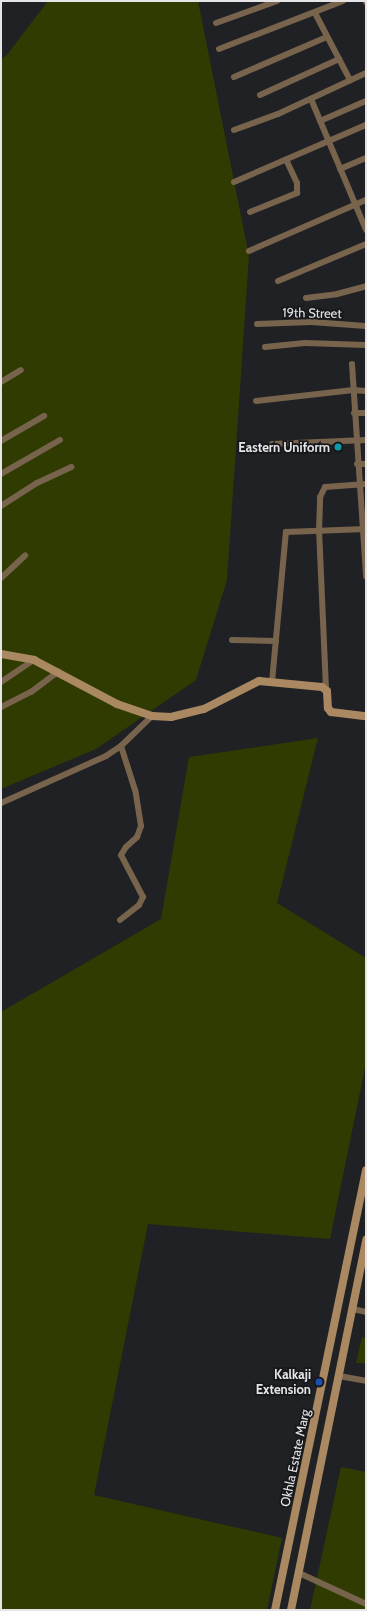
<!DOCTYPE html>
<html>
<head>
<meta charset="utf-8">
<style>
	body { margin:0 }
	#map { position:relative; width:367px; height:1611px; overflow:hidden; background:#202124; font-family:Cabin,sans-serif }
	div>[style] { position:absolute }
	[style*='--x'] { left:calc(var(--x)*1px); top:calc(var(--y)*1px); width:calc(var(--w)*1px); rotate:calc(var(--a)*1deg) }
	.green>* { inset:0; background:#2f3b01 }
	.street>* { height:6px; margin:-3px; padding:0 3px; transform-origin:3px; border-radius:3px; background:#78644c }
	.secondary>* { height:8px; margin:-4px; padding:0 4px; transform-origin:4px; border-radius:4px; background:#aa8962 }
	.dots>* { width:11px; height:11px; translate:-50% -50%; box-sizing:border-box; border:2px solid #17181b; border-radius:50% }
	span { translate:-50% -50%; white-space:nowrap; text-align:center; line-height:1.15; -webkit-text-stroke:3.5px #17181b; paint-order:stroke }
	.street-label { font-size:13px; color:#e5e5e7 }
	.poi-label { font-size:13px; color:#e5e5e7; font-weight:700 }
	.right { translate:-100% -50%; text-align:right }
	.frame { position:absolute; inset:0; border:2px solid #e5e5e7; pointer-events:none }
</style>
</head>
<body>
<div id="map">
	<div class="green">
		<div style="clip-path:polygon(48px 1px,198px 1px,249px 256px,227px 580px,196px 680px,96px 749px,1px 789px,1px 59px,6px 56px)"></div>
		<div style="clip-path:polygon(318px 738px,277px 903px,366px 958px,366px 1063px,330px 1239px,148px 1224px,94px 1495px,282px 1538px,267px 1610px,1px 1610px,1px 1012px,161px 919px,189px 757px)"></div>
		<div style="clip-path:polygon(362px 1337px,366px 1338px,366px 1363px,356px 1363px)"></div>
		<div style="clip-path:polygon(341px 1467px,366px 1472px,366px 1610px,310px 1610px)"></div>
	</div>
	<div class="street">
		<div style="--x:366;--y:1;--w:1;--a:90"></div>
		<div style="--x:315;--y:13;--w:76;--a:62.4"></div>
		<div style="--x:216;--y:23;--w:65;--a:-19.8"></div>
		<div style="--x:219;--y:49;--w:133;--a:-21.2"></div>
		<div style="--x:234;--y:77;--w:101;--a:-23.3"></div>
		<div style="--x:260;--y:95;--w:87;--a:-24.5"></div>
		<div style="--x:311;--y:99;--w:142;--a:67.2"></div>
		<div style="--x:320;--y:121;--w:50;--a:-23.5"></div>
		<div style="--x:234;--y:130;--w:47;--a:-20"></div>
		<div style="--x:278;--y:114;--w:97;--a:-25"></div>
		<div style="--x:340;--y:169;--w:28;--a:-23"></div>
		<div style="--x:234;--y:182;--w:144;--a:-23.4"></div>
		<div style="--x:250;--y:212;--w:51;--a:-22"></div>
		<div style="--x:297;--y:193;--w:10;--a:-90"></div>
		<div style="--x:297;--y:183;--w:26;--a:-115"></div>
		<div style="--x:249;--y:251;--w:128;--a:-23.6"></div>
		<div style="--x:278;--y:281;--w:95;--a:-22.8"></div>
		<div style="--x:306;--y:298;--w:31;--a:-7"></div>
		<div style="--x:337;--y:294;--w:30;--a:-15"></div>
		<div style="--x:257;--y:324;--w:54;--a:-2.1"></div>
		<div style="--x:311;--y:322;--w:55;--a:4.2"></div>
		<div style="--x:265;--y:347;--w:40;--a:-5.7"></div>
		<div style="--x:305;--y:343;--w:61;--a:1.9"></div>
		<div style="--x:352;--y:364;--w:213;--a:86.2"></div>
		<div style="--x:1;--y:382;--w:23;--a:-31"></div>
		<div style="--x:256;--y:401;--w:98;--a:-6.5"></div>
		<div style="--x:353;--y:390;--w:13;--a:4"></div>
		<div style="--x:354;--y:413;--w:12;--a:0"></div>
		<div style="--x:1;--y:441;--w:50;--a:-30.2"></div>
		<div style="--x:272;--y:444;--w:94;--a:-2.4"></div>
		<div style="--x:357;--y:464;--w:9;--a:0"></div>
		<div style="--x:1;--y:474;--w:68;--a:-30"></div>
		<div style="--x:1;--y:506;--w:43;--a:-32.6"></div>
		<div style="--x:37;--y:483;--w:38;--a:-25"></div>
		<div style="--x:1;--y:578;--w:33;--a:-43"></div>
		<div style="--x:232;--y:640;--w:44;--a:1.3"></div>
		<div style="--x:1;--y:682;--w:40;--a:-34"></div>
		<div style="--x:272;--y:682;--w:151;--a:-84.7"></div>
		<div style="--x:286;--y:532;--w:80;--a:-2.1"></div>
		<div style="--x:326;--y:689;--w:158;--a:-92.5"></div>
		<div style="--x:319;--y:531;--w:34;--a:-88"></div>
		<div style="--x:320;--y:497;--w:11;--a:-63"></div>
		<div style="--x:325;--y:487;--w:41;--a:-4.2"></div>
		<div style="--x:1;--y:707;--w:34;--a:-27"></div>
		<div style="--x:31;--y:692;--w:34;--a:-37"></div>
		<div style="--x:1;--y:803;--w:115;--a:-24.1"></div>
		<div style="--x:106;--y:756;--w:18;--a:-34"></div>
		<div style="--x:121;--y:746;--w:43;--a:-44.1"></div>
		<div style="--x:120;--y:920;--w:24;--a:-38"></div>
		<div style="--x:139;--y:905;--w:9;--a:-63"></div>
		<div style="--x:143;--y:897;--w:47;--a:-117.6"></div>
		<div style="--x:121;--y:855;--w:9;--a:-58"></div>
		<div style="--x:126;--y:847;--w:15;--a:-42"></div>
		<div style="--x:137;--y:837;--w:12;--a:-70"></div>
		<div style="--x:141;--y:826;--w:36;--a:-99"></div>
		<div style="--x:135;--y:790;--w:46;--a:-107.7"></div>
		<div style="--x:353;--y:1309;--w:13;--a:13"></div>
		<div style="--x:339;--y:1376;--w:27;--a:10"></div>
		<div style="--x:299;--y:1573;--w:74;--a:24.8"></div>
	</div>
	<div class="secondary">
		<div style="--x:1;--y:654;--w:34;--a:10"></div>
		<div style="--x:34;--y:660;--w:94;--a:27.9"></div>
		<div style="--x:117;--y:704;--w:37;--a:19"></div>
		<div style="--x:152;--y:716;--w:19;--a:3"></div>
		<div style="--x:171;--y:717;--w:34;--a:-14"></div>
		<div style="--x:204;--y:709;--w:62;--a:-27"></div>
		<div style="--x:259;--y:681;--w:63;--a:5.4"></div>
		<div style="--x:322;--y:687;--w:6;--a:39"></div>
		<div style="--x:327;--y:691;--w:17;--a:87"></div>
		<div style="--x:328;--y:708;--w:5;--a:53"></div>
		<div style="--x:331;--y:712;--w:35;--a:7"></div>
		<div style="--x:275;--y:1610;--w:449;--a:-78.3"></div>
		<div style="--x:291;--y:1610;--w:378;--a:-78.5"></div>
	</div>
	<div class="dots">
		<div style="left:338px;top:447px;background:#0f9aa8"></div>
		<div style="left:319px;top:1382px;background:#1a4fb4"></div>
	</div>
	<div class="street-label">
		<span style="left:312px;top:313px;rotate:1deg">19th Street</span>
		<span style="left:295px;top:1458px;rotate:-78deg">Okhla Estate Marg</span>
	</div>
	<div class="poi-label">
		<span class="right" style="left:330px;top:447px">Eastern Uniform</span>
		<span class="right" style="left:311px;top:1382px">Kalkaji<br>Extension</span>
	</div>
	<div class="frame"></div>
</div>
</body>
</html>
